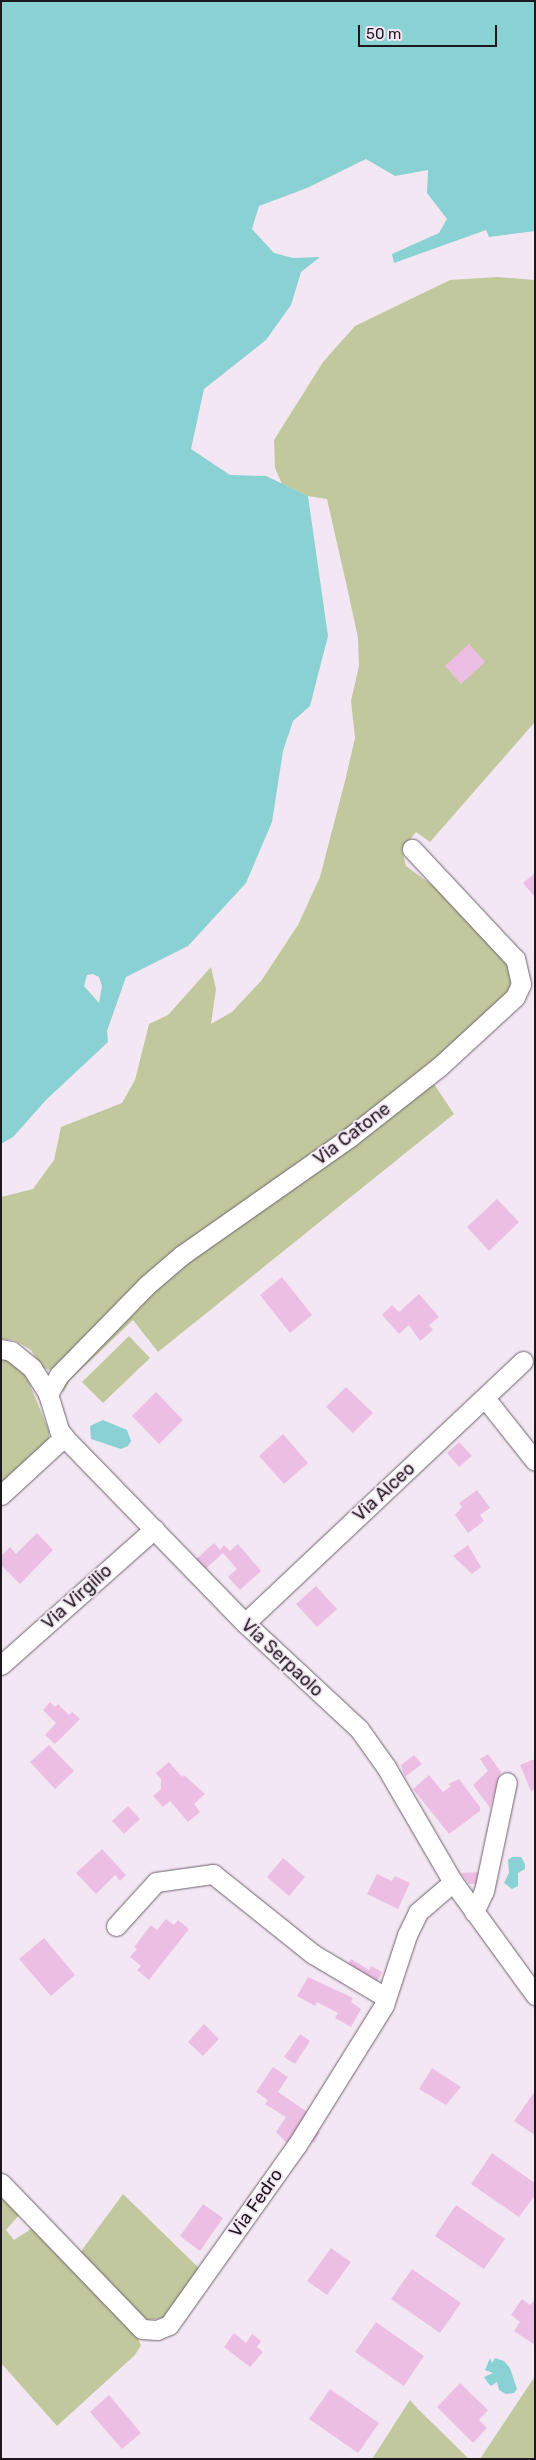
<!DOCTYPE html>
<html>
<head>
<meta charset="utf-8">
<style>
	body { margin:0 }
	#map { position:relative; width:536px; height:2460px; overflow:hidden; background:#f4e7f4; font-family:Rubik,sans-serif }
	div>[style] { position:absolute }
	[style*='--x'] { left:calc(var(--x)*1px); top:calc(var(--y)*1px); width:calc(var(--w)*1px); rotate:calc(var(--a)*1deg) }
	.green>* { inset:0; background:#c1c89d }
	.water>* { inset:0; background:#89d1d2 }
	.building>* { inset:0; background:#edbee3 }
	.roads { filter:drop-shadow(0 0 1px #6d616d) drop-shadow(0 0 1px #6d616d) }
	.street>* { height:19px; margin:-9.5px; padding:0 9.5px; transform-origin:9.5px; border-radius:9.5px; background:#fff }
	span { translate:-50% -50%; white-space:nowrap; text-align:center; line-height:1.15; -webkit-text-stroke:4px #f4e7f4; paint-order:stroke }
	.street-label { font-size:18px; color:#1d181d }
	.frame { position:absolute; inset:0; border:2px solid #1d181d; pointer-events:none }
	.scale { position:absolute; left:358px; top:25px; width:139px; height:22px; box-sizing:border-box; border:2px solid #1d181d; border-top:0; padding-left:6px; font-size:15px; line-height:18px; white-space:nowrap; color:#1d181d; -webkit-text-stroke:4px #f4e7f4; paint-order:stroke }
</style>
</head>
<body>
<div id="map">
	<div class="green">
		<div style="clip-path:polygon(497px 277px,535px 280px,535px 722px,430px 842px,416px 832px,402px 850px,406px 866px,446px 895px,503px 955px,513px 975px,509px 989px,504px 998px,474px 1026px,63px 1361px,50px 1370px,42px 1368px,31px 1350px,14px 1340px,1px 1339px,1px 1197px,33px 1189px,54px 1160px,61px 1127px,122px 1103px,135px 1080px,149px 1024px,168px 1015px,211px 967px,216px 989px,211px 1024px,232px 1012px,261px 981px,298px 925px,320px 877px,345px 781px,355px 738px,351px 701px,359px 666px,358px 638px,349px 596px,327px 499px,308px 496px,282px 484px,275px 468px,274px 440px,323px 362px,355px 326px,450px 280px)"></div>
		<div style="clip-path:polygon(427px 1084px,434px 1084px,454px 1114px,158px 1352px,133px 1320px,70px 1380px,63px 1393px,64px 1381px,153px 1286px)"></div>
		<div style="clip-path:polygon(129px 1336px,150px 1358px,103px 1403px,82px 1382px)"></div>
		<div style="clip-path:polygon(1px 1356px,17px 1364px,28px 1380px,49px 1431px,49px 1441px,1px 1485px)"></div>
		<div style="clip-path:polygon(1px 2193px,20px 2214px,6px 2230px,14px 2240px,34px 2227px,134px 2331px,141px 2345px,135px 2355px,57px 2426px,1px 2363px)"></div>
		<div style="clip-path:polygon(123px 2194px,202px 2271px,165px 2318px,145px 2320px,79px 2254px)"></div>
		<div style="clip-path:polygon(535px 2376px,535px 2459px,480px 2459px)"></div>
		<div style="clip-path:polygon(410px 2400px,418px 2409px,469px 2459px,372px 2459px)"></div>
	</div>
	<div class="water">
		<div style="clip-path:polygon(evenodd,1px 1px,535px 1px,535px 231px,489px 237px,486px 230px,394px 263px,392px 254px,439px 233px,447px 219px,427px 193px,428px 170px,395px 176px,366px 159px,307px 188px,259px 206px,252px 229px,274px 253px,293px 258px,320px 257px,301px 272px,291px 305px,266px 340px,204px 389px,191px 449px,230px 475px,266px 476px,308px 496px,328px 636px,310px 706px,293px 721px,283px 751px,272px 822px,246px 883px,188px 946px,126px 977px,107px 1031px,108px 1042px,46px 1100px,13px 1137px,1px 1144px,1px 1px,93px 974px,99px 977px,102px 986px,99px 1003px,84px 986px,87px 975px,93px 974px)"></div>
		<div style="clip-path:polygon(103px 1420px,127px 1430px,131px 1441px,128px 1446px,121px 1449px,91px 1439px,90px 1426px)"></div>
		<div style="clip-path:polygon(512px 1857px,521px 1857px,525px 1864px,525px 1869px,518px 1873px,518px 1886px,512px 1889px,504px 1883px,509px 1873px,508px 1860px)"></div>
		<div style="clip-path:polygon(490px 2358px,492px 2363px,495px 2358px,504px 2361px,510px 2368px,517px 2389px,514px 2393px,506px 2394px,499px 2390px,497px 2382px,491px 2386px,488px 2383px,484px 2377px,493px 2373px,485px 2370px)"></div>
	</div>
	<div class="building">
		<div style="clip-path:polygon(469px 644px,485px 662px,461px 684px,445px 666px)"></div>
		<div style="clip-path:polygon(535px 873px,535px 897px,523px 883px)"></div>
		<div style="clip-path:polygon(497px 1199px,519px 1222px,489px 1251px,467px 1227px)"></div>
		<div style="clip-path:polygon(282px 1277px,312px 1315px,290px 1333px,260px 1295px)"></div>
		<div style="clip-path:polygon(419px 1294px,439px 1317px,429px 1325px,433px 1330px,420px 1341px,409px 1325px,399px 1334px,382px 1315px,392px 1305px,399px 1312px)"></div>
		<div style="clip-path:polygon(346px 1387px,373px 1413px,353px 1433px,326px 1407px)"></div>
		<div style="clip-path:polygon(156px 1392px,183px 1420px,159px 1444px,132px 1416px)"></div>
		<div style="clip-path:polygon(283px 1434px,308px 1463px,284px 1484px,259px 1456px)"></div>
		<div style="clip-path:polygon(459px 1442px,472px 1456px,459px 1467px,447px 1453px)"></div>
		<div style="clip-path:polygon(477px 1490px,490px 1508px,480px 1515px,484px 1521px,468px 1533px,455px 1515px,462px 1507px,459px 1503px)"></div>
		<div style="clip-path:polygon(37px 1533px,53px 1550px,20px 1584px,1px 1565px,1px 1556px,10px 1547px,16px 1554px)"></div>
		<div style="clip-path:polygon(214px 1543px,220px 1550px,224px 1545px,230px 1551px,238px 1544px,261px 1571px,240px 1590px,228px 1577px,237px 1569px,223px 1553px,203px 1571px,194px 1561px)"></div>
		<div style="clip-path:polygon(468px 1545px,481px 1567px,472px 1574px,453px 1556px)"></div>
		<div style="clip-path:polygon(316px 1586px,337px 1609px,317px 1627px,296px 1604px)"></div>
		<div style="clip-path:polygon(50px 1702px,55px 1707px,58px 1704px,69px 1715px,72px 1712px,80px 1719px,55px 1744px,45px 1735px,56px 1723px,43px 1710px)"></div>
		<div style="clip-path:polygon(49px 1745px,74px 1771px,55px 1789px,30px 1762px)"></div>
		<div style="clip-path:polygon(488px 1754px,501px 1772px,490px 1808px,473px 1785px,488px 1771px,480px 1759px)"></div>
		<div style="clip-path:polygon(414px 1755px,422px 1764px,405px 1777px,401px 1765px)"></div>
		<div style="clip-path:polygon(535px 1759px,535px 1789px,531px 1791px,520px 1765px)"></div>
		<div style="clip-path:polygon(169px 1762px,182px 1777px,184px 1775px,205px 1794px,194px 1804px,200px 1812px,188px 1822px,170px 1801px,163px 1807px,153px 1796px,161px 1789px,161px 1779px,156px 1773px)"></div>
		<div style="clip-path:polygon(429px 1775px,443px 1792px,451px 1786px,448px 1784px,459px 1779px,480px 1807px,480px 1811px,449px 1834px,413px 1789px)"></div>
		<div style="clip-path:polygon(128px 1806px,140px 1819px,124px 1834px,112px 1821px)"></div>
		<div style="clip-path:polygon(102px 1849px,126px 1875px,120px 1881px,115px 1875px,96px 1894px,76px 1873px)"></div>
		<div style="clip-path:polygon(283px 1858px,305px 1877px,289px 1896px,267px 1877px)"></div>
		<div style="clip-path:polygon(480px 1872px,477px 1884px,469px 1884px,461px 1873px)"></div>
		<div style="clip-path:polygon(377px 1874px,392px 1881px,395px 1876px,410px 1883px,398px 1909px,367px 1894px)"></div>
		<div style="clip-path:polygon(166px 1919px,174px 1925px,178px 1920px,189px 1929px,149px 1980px,137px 1970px,141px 1966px,130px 1957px,137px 1949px,134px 1947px,151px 1925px,157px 1930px)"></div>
		<div style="clip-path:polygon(44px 1938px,75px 1975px,51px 1996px,19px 1959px)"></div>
		<div style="clip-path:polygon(351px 1959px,369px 1970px,371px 1966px,382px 1972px,376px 1984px,347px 1966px)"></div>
		<div style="clip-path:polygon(308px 1977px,353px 1998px,351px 2002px,361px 2009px,351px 2027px,335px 2018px,338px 2013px,317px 2002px,315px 2006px,297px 1996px)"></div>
		<div style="clip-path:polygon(204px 2024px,219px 2039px,203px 2056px,188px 2042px)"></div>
		<div style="clip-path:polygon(300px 2034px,310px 2041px,295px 2064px,284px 2057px)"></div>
		<div style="clip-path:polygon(273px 2067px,288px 2077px,278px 2092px,309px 2113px,288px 2144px,276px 2132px,286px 2117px,265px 2104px,268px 2100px,256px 2092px)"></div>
		<div style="clip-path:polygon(432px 2068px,461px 2087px,446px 2105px,419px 2089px)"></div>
		<div style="clip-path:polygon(535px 2091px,535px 2135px,514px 2121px)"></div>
		<div style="clip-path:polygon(315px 2130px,320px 2132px,314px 2143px,309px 2140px)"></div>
		<div style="clip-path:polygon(492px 2153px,535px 2183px,535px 2195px,519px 2217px,471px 2184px)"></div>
		<div style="clip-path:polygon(203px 2204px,223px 2218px,200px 2251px,180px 2236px)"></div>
		<div style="clip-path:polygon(456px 2205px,505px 2239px,484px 2269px,435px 2236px)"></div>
		<div style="clip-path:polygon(331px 2248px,351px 2262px,327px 2295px,307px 2281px)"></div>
		<div style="clip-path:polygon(412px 2269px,461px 2303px,440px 2333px,391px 2299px)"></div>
		<div style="clip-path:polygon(522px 2299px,530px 2305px,535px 2299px,535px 2345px,514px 2331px,520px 2322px,511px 2315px)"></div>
		<div style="clip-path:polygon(376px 2322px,424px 2356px,404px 2386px,355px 2352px)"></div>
		<div style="clip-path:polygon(234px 2333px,246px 2343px,252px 2334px,261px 2341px,257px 2347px,263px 2352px,250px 2367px,224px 2347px)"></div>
		<div style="clip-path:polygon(460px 2383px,488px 2410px,479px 2420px,487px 2428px,473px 2443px,437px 2407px)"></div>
		<div style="clip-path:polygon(330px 2389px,379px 2423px,358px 2453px,309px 2419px)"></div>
		<div style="clip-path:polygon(109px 2395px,141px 2433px,122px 2449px,90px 2412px)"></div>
	</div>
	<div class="roads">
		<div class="street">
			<div style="--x:1;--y:1349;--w:10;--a:11"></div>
			<div style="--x:11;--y:1351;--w:27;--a:39"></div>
			<div style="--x:32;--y:1368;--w:31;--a:58"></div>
			<div style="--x:48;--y:1394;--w:38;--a:73"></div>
			<div style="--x:59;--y:1430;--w:9;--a:54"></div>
			<div style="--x:64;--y:1437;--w:260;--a:45.8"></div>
			<div style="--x:245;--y:1623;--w:156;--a:42.9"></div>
			<div style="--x:359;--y:1729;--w:47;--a:54.6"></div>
			<div style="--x:386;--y:1767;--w:133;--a:59.8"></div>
			<div style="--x:453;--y:1882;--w:140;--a:54"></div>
			<div style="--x:48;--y:1394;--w:22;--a:-60"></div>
			<div style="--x:59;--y:1375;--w:126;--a:-45.6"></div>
			<div style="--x:147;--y:1285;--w:46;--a:-40.6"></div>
			<div style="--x:182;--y:1255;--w:205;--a:-35.1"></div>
			<div style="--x:350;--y:1137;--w:113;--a:-38.2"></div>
			<div style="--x:439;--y:1067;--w:103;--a:-42.6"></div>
			<div style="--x:515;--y:997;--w:14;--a:-65"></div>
			<div style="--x:521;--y:984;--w:26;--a:-103"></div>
			<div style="--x:515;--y:959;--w:151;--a:-133.1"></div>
			<div style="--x:485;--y:1398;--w:80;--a:51.6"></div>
			<div style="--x:1;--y:1495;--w:86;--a:-42.6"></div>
			<div style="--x:245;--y:1623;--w:382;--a:-43.3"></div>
			<div style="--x:1;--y:1665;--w:205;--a:-41.6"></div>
			<div style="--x:474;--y:1912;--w:23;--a:-65"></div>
			<div style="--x:484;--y:1891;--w:111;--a:-78.1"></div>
			<div style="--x:116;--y:1926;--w:59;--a:-47.7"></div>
			<div style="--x:156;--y:1882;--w:58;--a:-8"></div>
			<div style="--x:213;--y:1874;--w:128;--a:38.7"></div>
			<div style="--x:313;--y:1954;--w:84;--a:30.8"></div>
			<div style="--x:1;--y:2183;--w:203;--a:46"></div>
			<div style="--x:142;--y:2329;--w:15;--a:4"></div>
			<div style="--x:157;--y:2330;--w:13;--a:-23"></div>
			<div style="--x:169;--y:2325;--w:221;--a:-54.6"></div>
			<div style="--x:297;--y:2145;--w:165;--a:-58.1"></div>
			<div style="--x:384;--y:2005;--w:74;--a:-71.8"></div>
			<div style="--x:407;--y:1935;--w:25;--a:-64"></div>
			<div style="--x:418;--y:1912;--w:46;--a:-40.6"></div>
		</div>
	</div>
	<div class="street-label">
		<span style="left:352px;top:1134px;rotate:-37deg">Via Catone</span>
		<span style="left:384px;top:1492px;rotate:-43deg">Via Alceo</span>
		<span style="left:77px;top:1597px;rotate:-42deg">Via Virgilio</span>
		<span style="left:282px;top:1658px;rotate:43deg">Via Serpaolo</span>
		<span style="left:256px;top:2203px;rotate:-55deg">Via Fedro</span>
	</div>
	<div class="frame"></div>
	<div class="scale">50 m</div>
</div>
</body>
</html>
